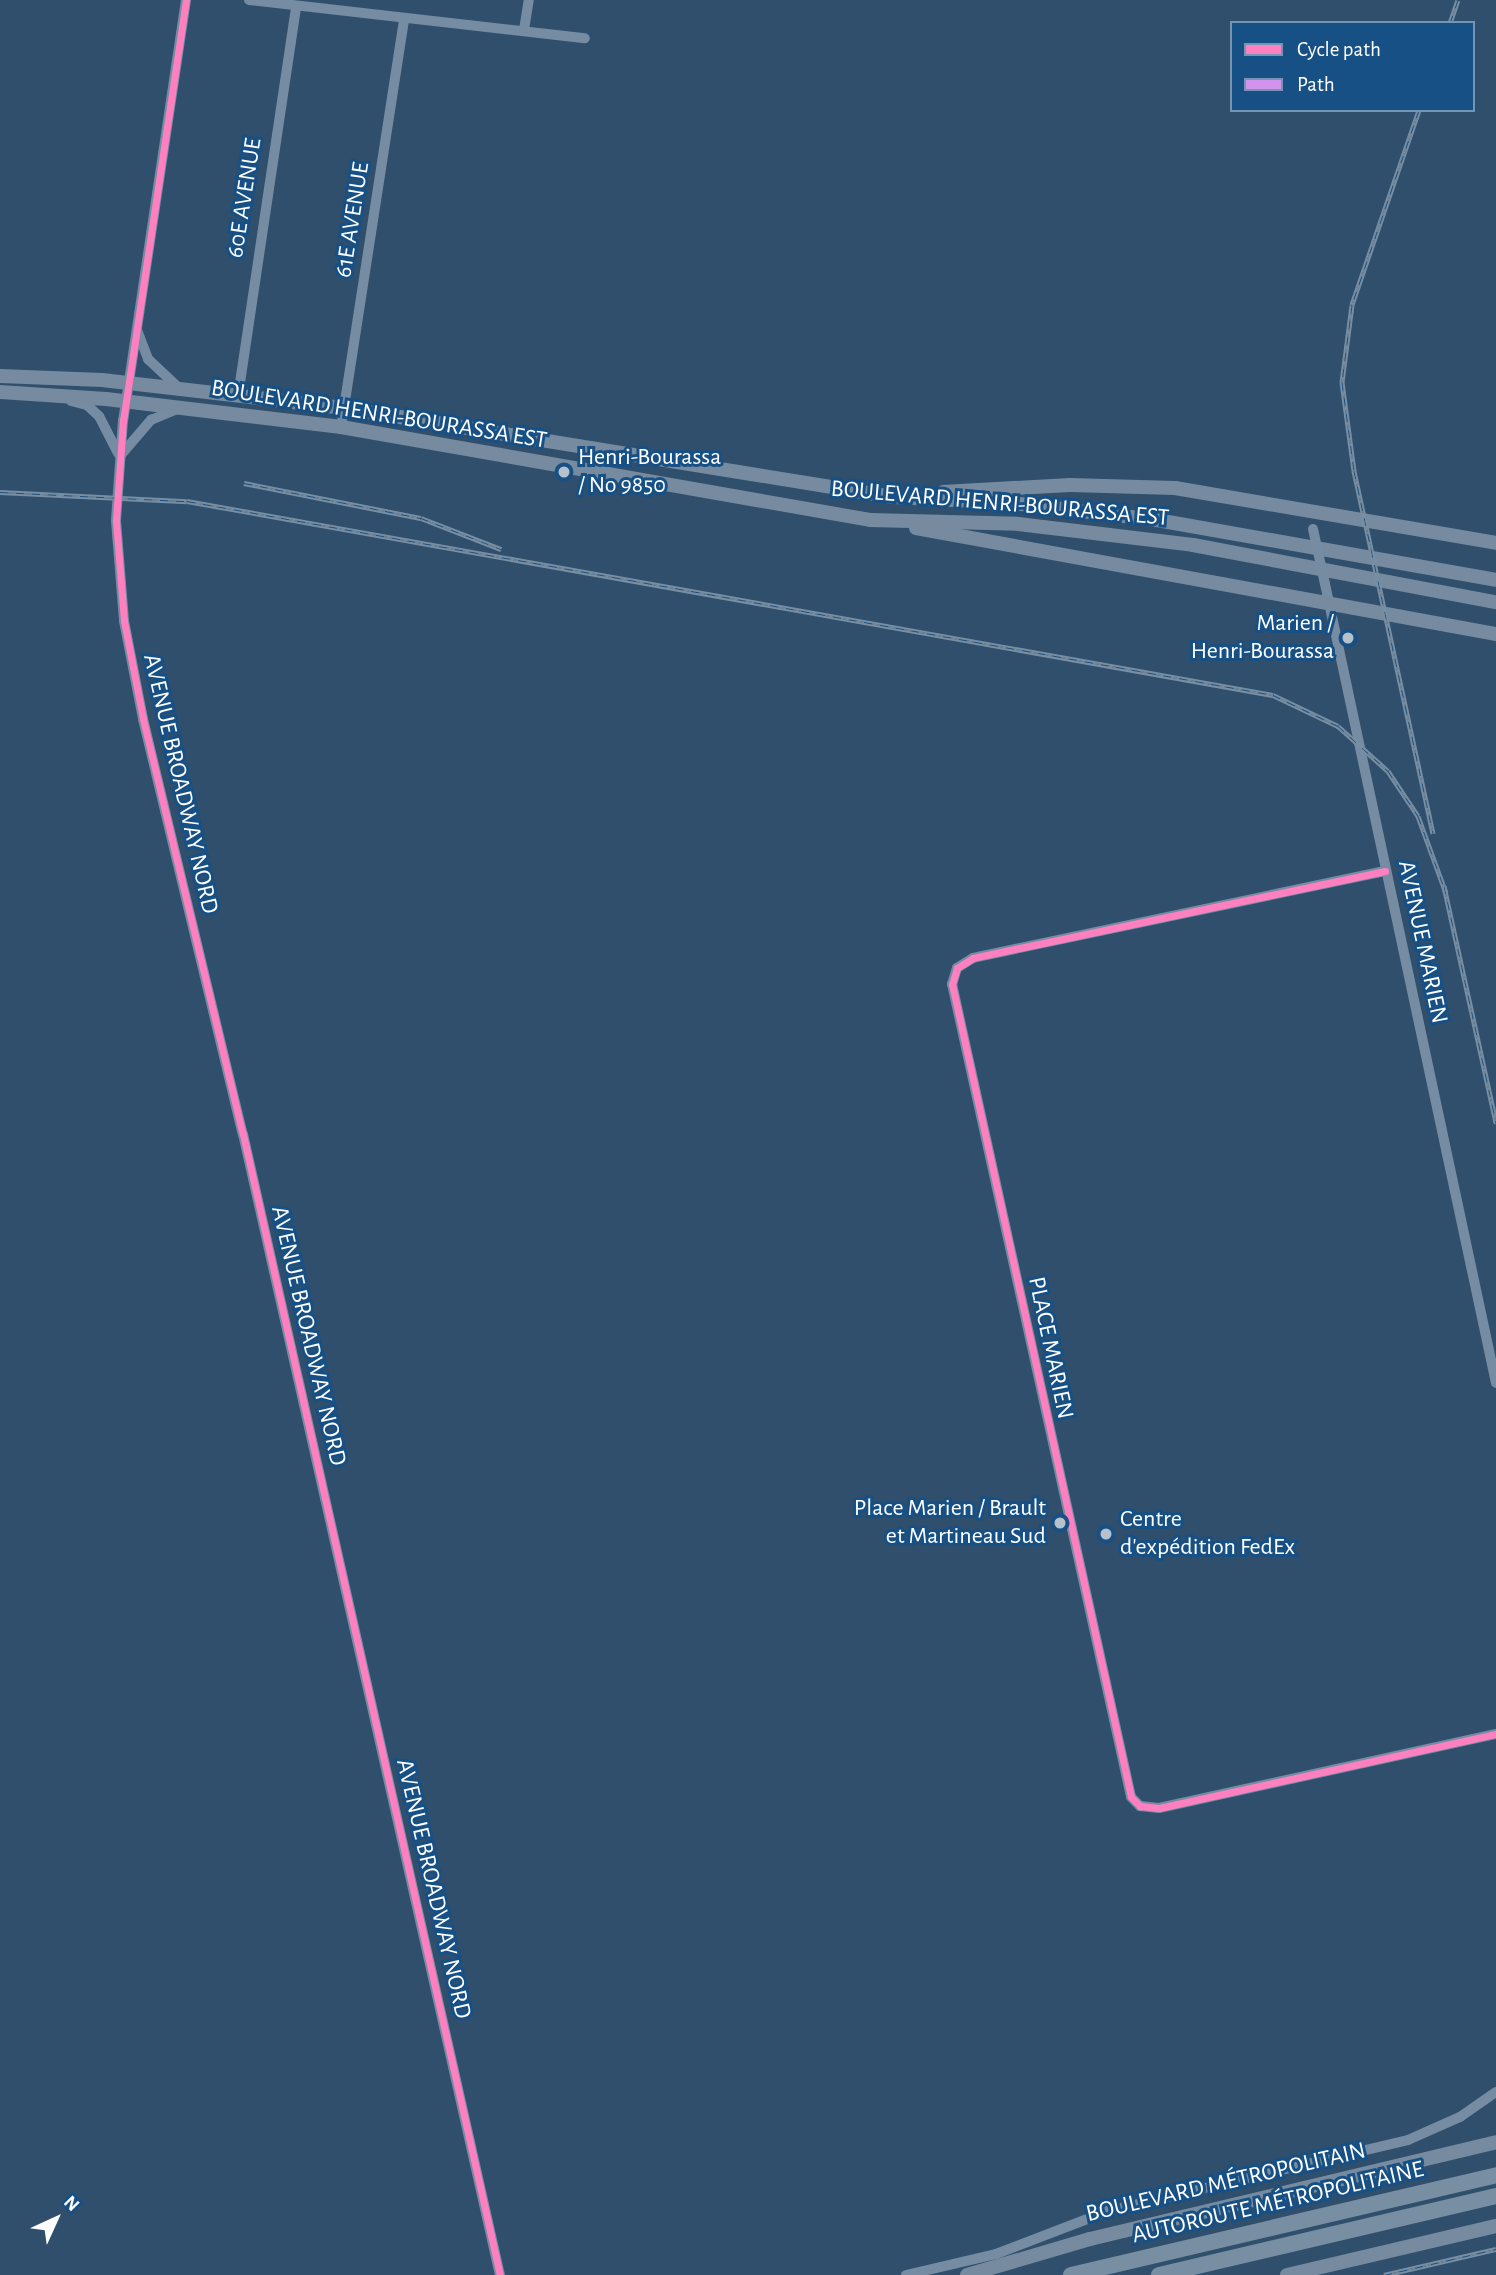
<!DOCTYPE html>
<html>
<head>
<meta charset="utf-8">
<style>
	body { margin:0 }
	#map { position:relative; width:1496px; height:2275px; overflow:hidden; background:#304f6c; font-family:"Alegreya Sans",sans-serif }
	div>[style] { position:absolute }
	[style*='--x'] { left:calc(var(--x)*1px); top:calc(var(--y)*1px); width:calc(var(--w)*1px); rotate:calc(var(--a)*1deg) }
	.minor>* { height:10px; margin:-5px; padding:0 5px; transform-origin:5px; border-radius:5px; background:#768ca2 }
	.major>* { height:14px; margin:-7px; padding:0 7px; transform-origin:7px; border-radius:7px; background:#768b9f }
	.highway>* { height:16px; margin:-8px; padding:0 8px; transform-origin:8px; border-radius:8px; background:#788ea2 }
	.rail>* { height:5px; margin-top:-2.5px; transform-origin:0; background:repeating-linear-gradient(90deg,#175085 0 8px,#788ea2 0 16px); box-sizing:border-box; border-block:2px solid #788ea2 }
	.minor-bridge>* { height:10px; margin:-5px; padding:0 5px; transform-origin:5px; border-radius:5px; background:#768ca2 }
	.quiet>* { height:5px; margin-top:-2.5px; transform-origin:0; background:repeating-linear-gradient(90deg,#d193ec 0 10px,transparent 0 15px) }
	.cycleway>* { height:7px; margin:-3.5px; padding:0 3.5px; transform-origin:3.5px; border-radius:3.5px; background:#ff80c0 }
	.dots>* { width:19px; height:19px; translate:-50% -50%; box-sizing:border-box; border:4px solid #175085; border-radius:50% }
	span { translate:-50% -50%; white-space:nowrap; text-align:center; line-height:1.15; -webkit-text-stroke:6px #175085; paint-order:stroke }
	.street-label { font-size:24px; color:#fff }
	.poi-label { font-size:24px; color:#fff }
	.left { translate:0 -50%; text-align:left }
	.right { translate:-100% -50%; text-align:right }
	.legend { position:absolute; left:1230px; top:21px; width:245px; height:91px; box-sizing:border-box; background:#175085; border:2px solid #7496b6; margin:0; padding:9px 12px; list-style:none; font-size:21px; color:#fff }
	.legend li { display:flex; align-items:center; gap:14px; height:35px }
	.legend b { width:35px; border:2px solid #7496b6 }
	.north { position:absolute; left:21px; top:2184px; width:70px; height:70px; -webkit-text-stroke:5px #175085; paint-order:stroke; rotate:45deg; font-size:19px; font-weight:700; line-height:28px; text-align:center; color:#fff }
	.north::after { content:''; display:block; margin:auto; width:24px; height:32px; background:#fff; clip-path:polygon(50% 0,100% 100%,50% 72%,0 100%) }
</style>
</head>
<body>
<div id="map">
	<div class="minor">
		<div style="--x:186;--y:0;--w:425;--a:98.5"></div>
		<div style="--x:123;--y:420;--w:101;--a:94"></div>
		<div style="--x:116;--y:521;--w:100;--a:85.4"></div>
		<div style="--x:124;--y:621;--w:100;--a:79"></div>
		<div style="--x:143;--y:719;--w:427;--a:76.5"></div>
		<div style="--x:243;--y:1134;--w:1170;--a:77.31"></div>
		<div style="--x:249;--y:0;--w:338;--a:6.5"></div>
		<div style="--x:524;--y:30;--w:30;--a:-81"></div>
		<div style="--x:137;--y:330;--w:31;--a:69"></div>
		<div style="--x:148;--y:359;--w:44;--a:43.2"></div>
		<div style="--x:238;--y:396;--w:394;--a:-81.5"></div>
		<div style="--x:71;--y:401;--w:16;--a:14"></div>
		<div style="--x:87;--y:405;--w:16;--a:43"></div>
		<div style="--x:99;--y:416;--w:42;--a:62.8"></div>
		<div style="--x:341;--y:427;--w:413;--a:-81.2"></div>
		<div style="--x:120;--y:456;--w:48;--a:-49.3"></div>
		<div style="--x:151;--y:420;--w:26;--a:-23"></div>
		<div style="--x:1325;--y:584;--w:817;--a:77.92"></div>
		<div style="--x:1385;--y:871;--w:421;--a:168.1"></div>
		<div style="--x:973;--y:958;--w:19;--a:148"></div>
		<div style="--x:957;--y:968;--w:17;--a:107"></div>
		<div style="--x:952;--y:984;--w:832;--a:77.58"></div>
		<div style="--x:1131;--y:1797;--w:13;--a:45"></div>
		<div style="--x:1140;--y:1806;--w:19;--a:6"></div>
		<div style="--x:1159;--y:1808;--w:345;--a:-12.4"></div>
		<div style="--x:906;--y:2275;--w:92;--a:-13.1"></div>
		<div style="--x:996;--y:2254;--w:120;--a:-21"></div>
		<div style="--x:1108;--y:2211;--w:308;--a:-13.3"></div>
		<div style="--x:1408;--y:2140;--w:57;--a:-23.9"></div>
		<div style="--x:1460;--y:2117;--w:44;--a:-34.8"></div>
	</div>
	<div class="major">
		<div style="--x:0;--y:376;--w:102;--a:2.2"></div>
		<div style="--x:102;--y:380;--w:244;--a:6.6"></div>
		<div style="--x:344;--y:408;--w:556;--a:9.21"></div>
		<div style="--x:893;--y:497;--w:119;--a:2.9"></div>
		<div style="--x:1012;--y:503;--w:146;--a:6.7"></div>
		<div style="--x:1157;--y:520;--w:344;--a:10"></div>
		<div style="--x:0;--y:392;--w:106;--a:3.8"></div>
		<div style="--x:106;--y:399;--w:237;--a:6.8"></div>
		<div style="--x:341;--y:427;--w:537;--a:9.97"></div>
		<div style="--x:870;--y:520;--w:148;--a:1.5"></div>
		<div style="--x:1018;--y:524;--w:176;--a:6.8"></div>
		<div style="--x:1193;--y:545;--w:308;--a:10.7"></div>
		<div style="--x:943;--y:492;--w:127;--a:-3.2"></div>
		<div style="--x:1070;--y:485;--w:105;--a:1.6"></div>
		<div style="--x:1175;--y:488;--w:326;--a:9.7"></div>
		<div style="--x:916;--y:528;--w:590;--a:10.36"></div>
		<div style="--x:967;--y:2275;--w:128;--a:-16.3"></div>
		<div style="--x:1090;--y:2239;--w:417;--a:-13.4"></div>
		<div style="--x:1287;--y:2275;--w:215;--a:-13.2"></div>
	</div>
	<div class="highway">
		<div style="--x:1071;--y:2275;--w:437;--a:-13.2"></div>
		<div style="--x:1159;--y:2275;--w:346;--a:-13.2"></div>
	</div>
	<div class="rail">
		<div style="--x:1450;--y:23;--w:24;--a:-71"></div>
		<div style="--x:1419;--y:110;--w:206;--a:109"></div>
		<div style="--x:1352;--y:305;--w:78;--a:97.4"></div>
		<div style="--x:1342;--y:382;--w:90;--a:82.3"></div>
		<div style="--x:1354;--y:471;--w:371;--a:77.7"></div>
		<div style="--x:244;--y:483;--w:180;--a:11.2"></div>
		<div style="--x:421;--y:518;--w:86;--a:21.2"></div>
		<div style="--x:0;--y:492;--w:187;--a:2.8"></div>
		<div style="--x:187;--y:501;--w:1103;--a:10.13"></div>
		<div style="--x:1273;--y:695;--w:72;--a:25.5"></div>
		<div style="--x:1338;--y:726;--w:67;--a:42"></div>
		<div style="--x:1388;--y:771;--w:54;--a:56.3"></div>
		<div style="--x:1418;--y:816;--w:82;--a:70"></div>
		<div style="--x:1444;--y:886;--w:243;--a:77.6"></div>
		<div style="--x:1384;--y:2275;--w:115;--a:-13.1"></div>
	</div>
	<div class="minor-bridge">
		<div style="--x:1313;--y:529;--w:56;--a:77.7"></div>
	</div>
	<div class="quiet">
		<div style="--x:1348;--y:638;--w:9;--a:-77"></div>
	</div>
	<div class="cycleway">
		<div style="--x:186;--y:0;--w:425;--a:98.5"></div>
		<div style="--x:123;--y:420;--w:101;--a:94"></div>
		<div style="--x:116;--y:521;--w:100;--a:85.4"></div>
		<div style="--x:124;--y:621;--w:100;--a:79"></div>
		<div style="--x:143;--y:719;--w:427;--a:76.5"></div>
		<div style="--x:243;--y:1134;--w:1170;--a:77.31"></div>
		<div style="--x:1385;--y:871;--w:421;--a:168.1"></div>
		<div style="--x:973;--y:958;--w:19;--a:148"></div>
		<div style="--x:957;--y:968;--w:17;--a:107"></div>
		<div style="--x:952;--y:984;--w:832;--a:77.58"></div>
		<div style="--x:1131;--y:1797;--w:13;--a:45"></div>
		<div style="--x:1140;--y:1806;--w:19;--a:6"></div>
		<div style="--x:1159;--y:1808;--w:345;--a:-12.4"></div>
	</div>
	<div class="dots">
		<div style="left:564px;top:472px;background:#b7c1cc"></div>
		<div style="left:1348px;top:638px;background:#b7c1cc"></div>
		<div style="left:1060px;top:1523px;background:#b7c1cc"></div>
		<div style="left:1106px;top:1534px;background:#b7c1cc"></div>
	</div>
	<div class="street-label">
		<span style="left:245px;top:198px;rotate:-81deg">60E AVENUE</span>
		<span style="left:353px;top:220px;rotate:-81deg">61E AVENUE</span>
		<span style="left:379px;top:415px;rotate:9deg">BOULEVARD HENRI-BOURASSA EST</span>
		<span style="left:1000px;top:504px;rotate:5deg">BOULEVARD HENRI-BOURASSA EST</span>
		<span style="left:180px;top:784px;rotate:77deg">AVENUE BROADWAY NORD</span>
		<span style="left:1422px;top:942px;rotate:78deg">AVENUE MARIEN</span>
		<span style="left:308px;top:1336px;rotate:77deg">AVENUE BROADWAY NORD</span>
		<span style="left:1050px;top:1348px;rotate:78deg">PLACE MARIEN</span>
		<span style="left:433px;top:1889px;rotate:77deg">AVENUE BROADWAY NORD</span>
		<span style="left:1226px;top:2183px;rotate:-13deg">BOULEVARD MÉTROPOLITAIN</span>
		<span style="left:1278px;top:2203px;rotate:-13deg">AUTOROUTE MÉTROPOLITAINE</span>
	</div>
	<div class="poi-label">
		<span class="left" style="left:578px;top:472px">Henri-Bourassa<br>/ No 9850</span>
		<span class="right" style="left:1334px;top:638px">Marien /<br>Henri-Bourassa</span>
		<span class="right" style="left:1046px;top:1523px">Place Marien / Brault<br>et Martineau Sud</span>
		<span class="left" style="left:1120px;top:1534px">Centre<br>d'expédition FedEx</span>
	</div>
	<ul class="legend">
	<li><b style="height:9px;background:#ff80c0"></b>Cycle path</li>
	<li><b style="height:9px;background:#d193ec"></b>Path</li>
	</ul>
	<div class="north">N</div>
</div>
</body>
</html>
